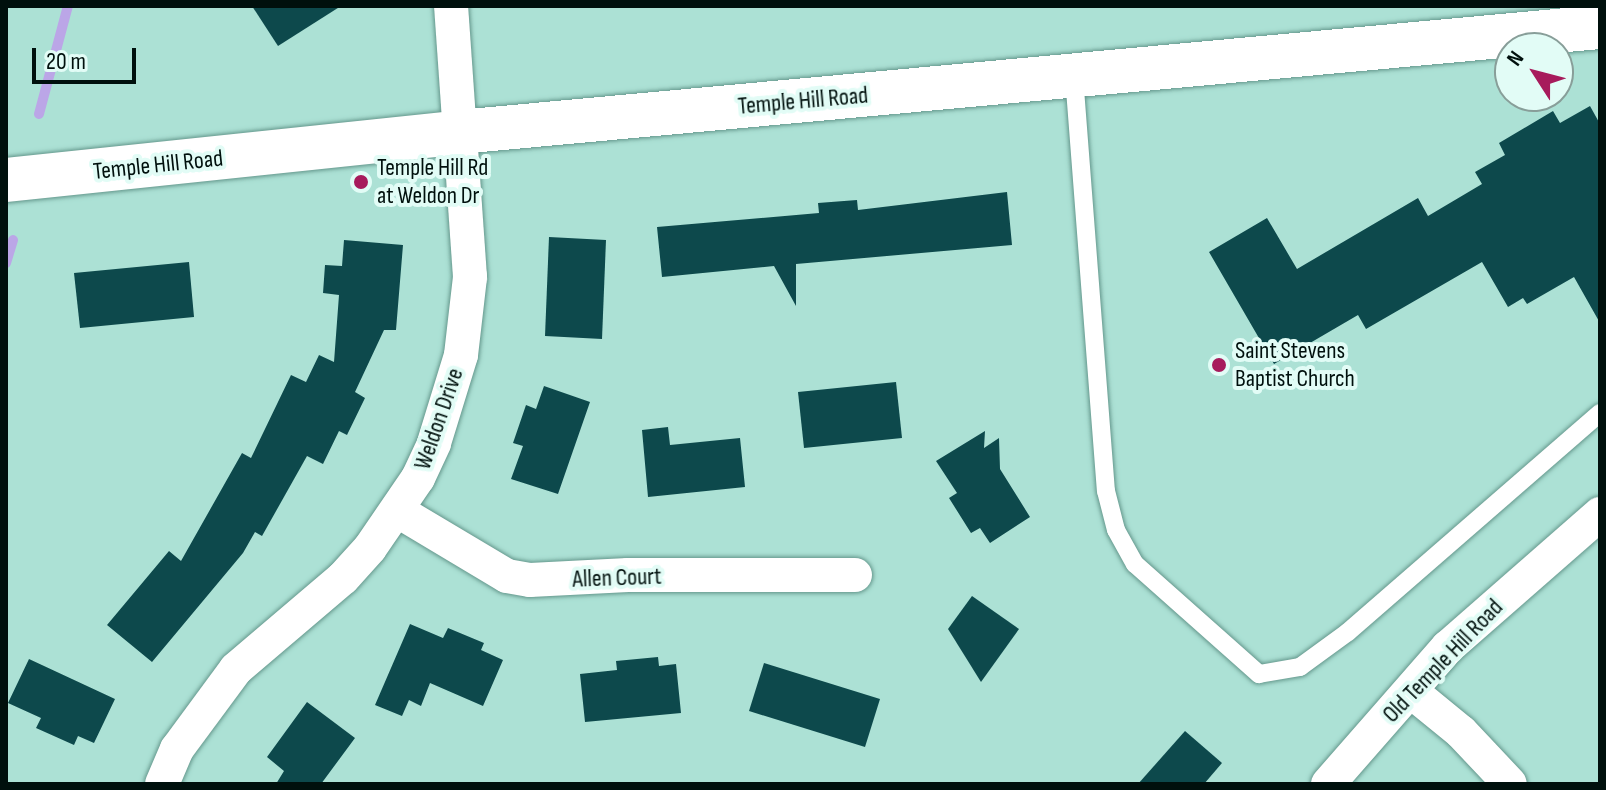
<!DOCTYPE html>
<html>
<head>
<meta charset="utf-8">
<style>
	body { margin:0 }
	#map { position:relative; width:1606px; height:790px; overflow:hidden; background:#ace1d5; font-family:"Sofia Sans Condensed",sans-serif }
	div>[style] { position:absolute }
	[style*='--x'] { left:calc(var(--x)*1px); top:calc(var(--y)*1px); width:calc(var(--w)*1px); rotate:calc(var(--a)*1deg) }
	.stream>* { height:10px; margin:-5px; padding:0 5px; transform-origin:5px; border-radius:5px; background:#bba6e7 }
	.building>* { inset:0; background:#0d494c }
	.roads { filter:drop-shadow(0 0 2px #64978c) drop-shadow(0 0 2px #64978c) }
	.service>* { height:18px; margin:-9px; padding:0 9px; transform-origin:9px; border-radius:9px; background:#fff }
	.minor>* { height:34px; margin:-17px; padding:0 17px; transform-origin:17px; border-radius:17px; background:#fff }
	.secondary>* { height:44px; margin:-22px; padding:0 22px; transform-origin:22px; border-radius:22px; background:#fff }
	.dots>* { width:22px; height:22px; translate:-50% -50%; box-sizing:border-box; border:4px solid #e2fcf6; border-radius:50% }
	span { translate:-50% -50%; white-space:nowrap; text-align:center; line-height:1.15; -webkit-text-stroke:8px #e2fcf6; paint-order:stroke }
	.street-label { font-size:24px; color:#00100d }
	.poi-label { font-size:24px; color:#00100d }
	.left { translate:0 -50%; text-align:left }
	.frame { position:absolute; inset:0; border:8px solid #00100d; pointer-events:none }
	.north { position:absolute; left:1494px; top:32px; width:80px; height:80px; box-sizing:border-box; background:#e2fcf6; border:2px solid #889e99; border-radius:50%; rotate:306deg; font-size:22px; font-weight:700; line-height:32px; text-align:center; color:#00100d }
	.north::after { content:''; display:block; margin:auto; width:28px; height:36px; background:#a71b5c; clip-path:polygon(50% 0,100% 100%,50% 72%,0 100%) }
	.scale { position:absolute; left:32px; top:48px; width:104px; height:36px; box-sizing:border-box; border:4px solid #00100d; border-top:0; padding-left:10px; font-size:24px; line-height:28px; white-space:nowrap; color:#00100d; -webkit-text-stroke:6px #e2fcf6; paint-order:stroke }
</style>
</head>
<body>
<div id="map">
	<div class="stream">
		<div style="--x:39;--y:114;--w:112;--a:-75"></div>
		<div style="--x:6;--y:263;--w:24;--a:-73"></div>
	</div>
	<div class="building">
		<div style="clip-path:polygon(252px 6px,341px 6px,278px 46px)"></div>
		<div style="clip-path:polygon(1590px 106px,1600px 124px,1600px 323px,1574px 277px,1527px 304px,1523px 298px,1508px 307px,1482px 262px,1366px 329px,1358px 315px,1274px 364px,1209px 252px,1267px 218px,1297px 269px,1418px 198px,1428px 216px,1482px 184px,1475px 172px,1505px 155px,1499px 143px,1553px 111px,1560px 123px)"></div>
		<div style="clip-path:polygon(1007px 192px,1012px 245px,796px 264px,796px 306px,774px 266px,662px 277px,657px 227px,819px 213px,818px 203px,857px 200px,858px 210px)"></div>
		<div style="clip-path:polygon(549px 237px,606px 240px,602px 339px,545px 336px)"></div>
		<div style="clip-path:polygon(344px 240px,403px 245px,396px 330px,384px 330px,355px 392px,365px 398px,347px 435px,339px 431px,323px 464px,307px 456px,262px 536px,255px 532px,243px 553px,152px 662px,107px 625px,169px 551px,181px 561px,242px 453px,251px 458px,291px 375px,306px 382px,319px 355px,334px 362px,339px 295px,323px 293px,325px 265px,342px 266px)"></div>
		<div style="clip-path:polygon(189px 262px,194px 317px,80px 328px,74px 273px)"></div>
		<div style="clip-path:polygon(896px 382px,902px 438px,804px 448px,798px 392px)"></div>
		<div style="clip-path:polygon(544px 386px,590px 402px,558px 494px,511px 479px,523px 446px,513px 443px,526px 405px,536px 409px)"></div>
		<div style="clip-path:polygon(668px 427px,670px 445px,740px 438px,745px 487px,648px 497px,642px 430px)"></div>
		<div style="clip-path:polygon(985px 431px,984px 448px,999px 438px,1000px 469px,1030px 517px,990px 543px,980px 528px,971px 533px,949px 498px,957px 493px,936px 461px)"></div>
		<div style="clip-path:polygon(972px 596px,1019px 629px,981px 682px,948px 629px)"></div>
		<div style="clip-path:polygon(410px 624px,443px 638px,448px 628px,484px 643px,481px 650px,503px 660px,483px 706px,430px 683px,421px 706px,409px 700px,402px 716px,375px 705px)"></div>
		<div style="clip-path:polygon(658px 657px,659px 666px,676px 664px,681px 713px,585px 722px,580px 674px,617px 670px,616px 661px)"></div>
		<div style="clip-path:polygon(29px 659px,115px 699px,94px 743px,78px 736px,74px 745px,36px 728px,41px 718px,8px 703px)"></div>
		<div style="clip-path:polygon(764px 663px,880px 699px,865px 747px,749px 711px)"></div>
		<div style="clip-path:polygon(307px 702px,355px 738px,321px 784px,276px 784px,284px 771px,267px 757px)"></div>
		<div style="clip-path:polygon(1185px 731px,1222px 763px,1204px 784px,1138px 784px)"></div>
	</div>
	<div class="roads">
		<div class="service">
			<div style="--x:1074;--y:76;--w:416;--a:85.6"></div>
			<div style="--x:1106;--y:491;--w:40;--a:75.6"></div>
			<div style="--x:1116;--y:530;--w:39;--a:61"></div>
			<div style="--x:1135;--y:564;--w:166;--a:41.6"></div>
			<div style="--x:1259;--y:674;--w:42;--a:-9.7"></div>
			<div style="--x:1300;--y:667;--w:59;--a:-36.1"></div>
			<div style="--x:1348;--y:632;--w:334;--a:-41"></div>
		</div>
		<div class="minor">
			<div style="--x:398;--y:511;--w:127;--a:30.8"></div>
			<div style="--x:507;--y:576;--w:23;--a:10"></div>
			<div style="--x:530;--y:580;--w:98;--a:-2.9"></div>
			<div style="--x:628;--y:575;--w:227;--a:0"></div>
			<div style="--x:1412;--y:692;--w:63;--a:39.2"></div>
			<div style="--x:1461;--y:732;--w:71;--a:46.7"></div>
			<div style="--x:162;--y:784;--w:38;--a:-67"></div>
			<div style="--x:177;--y:749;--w:99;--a:-53.6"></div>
			<div style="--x:236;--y:669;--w:140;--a:-40.4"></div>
			<div style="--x:343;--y:578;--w:40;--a:-48"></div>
			<div style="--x:370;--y:548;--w:85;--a:-55.6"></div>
			<div style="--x:418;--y:478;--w:38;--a:-65"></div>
			<div style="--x:434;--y:443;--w:92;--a:-72.9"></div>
			<div style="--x:461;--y:355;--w:79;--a:-83.4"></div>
			<div style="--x:470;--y:277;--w:272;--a:-94"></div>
			<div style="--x:1328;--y:784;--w:182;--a:-48.8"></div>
			<div style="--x:1448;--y:647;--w:202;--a:-41.2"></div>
		</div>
		<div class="secondary">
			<div style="--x:6;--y:180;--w:456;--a:-6"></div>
			<div style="--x:459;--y:132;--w:1146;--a:-5.26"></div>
		</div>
	</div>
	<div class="dots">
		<div style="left:361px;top:182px;background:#a71b5c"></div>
		<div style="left:1219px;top:365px;background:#a71b5c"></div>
	</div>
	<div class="street-label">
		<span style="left:803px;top:101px;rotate:-5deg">Temple Hill Road</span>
		<span style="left:158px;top:165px;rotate:-6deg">Temple Hill Road</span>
		<span style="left:439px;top:419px;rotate:-71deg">Weldon Drive</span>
		<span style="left:617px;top:578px;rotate:-2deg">Allen Court</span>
		<span style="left:1443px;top:661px;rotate:-46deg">Old Temple Hill Road</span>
	</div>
	<div class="poi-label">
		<span class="left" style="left:377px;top:182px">Temple Hill Rd<br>at Weldon Dr</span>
		<span class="left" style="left:1235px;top:365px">Saint Stevens<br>Baptist Church</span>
	</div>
	<div class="frame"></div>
	<div class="north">N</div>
	<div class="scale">20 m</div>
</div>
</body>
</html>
